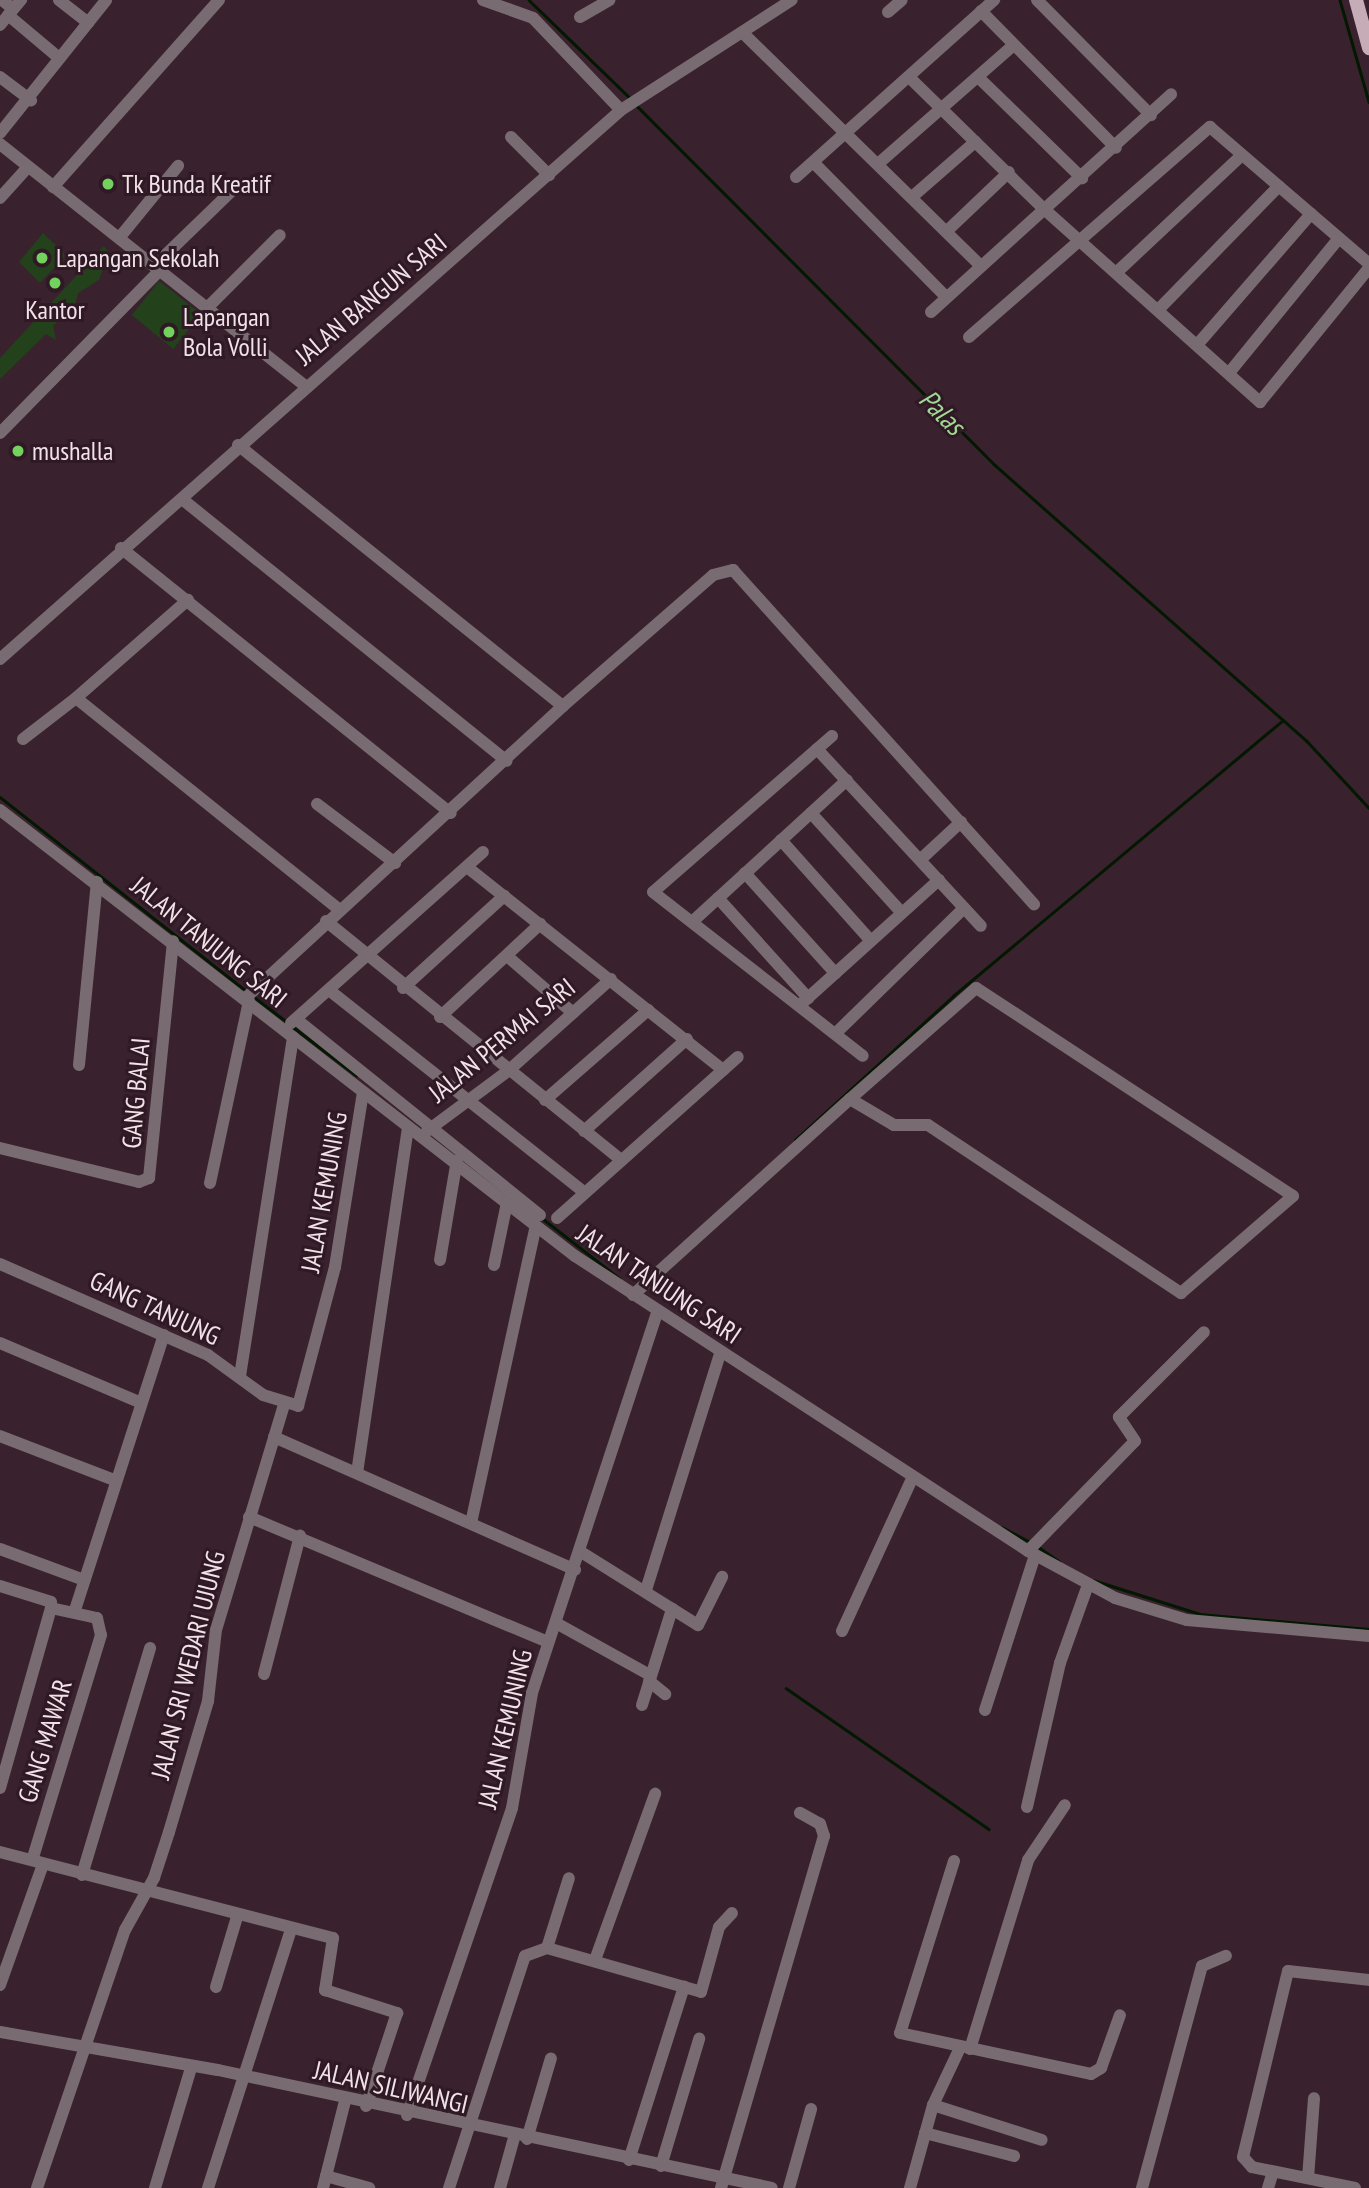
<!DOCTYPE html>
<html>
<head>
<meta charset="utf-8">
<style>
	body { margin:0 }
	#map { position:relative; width:1369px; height:2188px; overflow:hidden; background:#39222e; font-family:"PT Sans Narrow",sans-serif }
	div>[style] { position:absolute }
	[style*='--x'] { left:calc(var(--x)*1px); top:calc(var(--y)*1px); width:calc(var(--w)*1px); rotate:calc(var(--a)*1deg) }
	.green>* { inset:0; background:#23421c }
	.stream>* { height:2.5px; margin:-1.25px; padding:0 1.25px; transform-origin:1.25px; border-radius:1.25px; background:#021800 }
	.minor>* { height:12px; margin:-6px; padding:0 6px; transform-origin:6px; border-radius:6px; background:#786b71 }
	.major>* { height:14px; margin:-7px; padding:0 7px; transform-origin:7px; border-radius:7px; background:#c6acb7 }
	.dots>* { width:19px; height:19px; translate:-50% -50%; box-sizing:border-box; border:4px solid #2f1924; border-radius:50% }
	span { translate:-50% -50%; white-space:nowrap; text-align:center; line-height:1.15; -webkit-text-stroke:6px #2f1924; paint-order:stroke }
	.poi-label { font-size:26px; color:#f1e1e8 }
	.left { translate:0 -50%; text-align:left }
	.street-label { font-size:26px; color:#f1e1e8 }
	.water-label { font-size:28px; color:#a1d895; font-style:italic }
</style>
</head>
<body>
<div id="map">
	<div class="green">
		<div style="clip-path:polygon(43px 233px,66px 255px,40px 283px,19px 262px)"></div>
		<div style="clip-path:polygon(104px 246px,109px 253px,99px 280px,78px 293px,75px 305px,53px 326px,56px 340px,46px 334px,0 379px,0 358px)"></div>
		<div style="clip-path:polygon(159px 281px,201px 314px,173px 349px,132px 315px)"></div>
	</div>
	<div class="stream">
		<div style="--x:529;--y:0;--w:141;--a:44.1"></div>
		<div style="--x:1340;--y:0;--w:106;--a:74.1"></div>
		<div style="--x:637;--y:106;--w:507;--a:45.08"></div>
		<div style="--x:995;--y:465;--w:417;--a:41.5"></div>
		<div style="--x:1307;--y:741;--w:91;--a:47.2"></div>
		<div style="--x:0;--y:797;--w:315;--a:38.2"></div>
		<div style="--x:253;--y:996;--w:43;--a:37.4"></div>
		<div style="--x:292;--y:1026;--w:81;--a:37.4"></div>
		<div style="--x:795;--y:1140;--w:214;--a:-42.3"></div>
		<div style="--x:953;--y:996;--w:430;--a:-39.9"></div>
		<div style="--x:542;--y:1218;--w:98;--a:37.9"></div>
		<div style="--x:1002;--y:1527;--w:32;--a:28"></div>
		<div style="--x:1040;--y:1548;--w:24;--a:35"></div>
		<div style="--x:1093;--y:1580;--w:112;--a:17.6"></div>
		<div style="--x:1200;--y:1614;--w:170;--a:5.1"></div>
		<div style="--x:786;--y:1688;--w:247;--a:34.8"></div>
	</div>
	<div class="minor">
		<div style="--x:2;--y:0;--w:14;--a:39"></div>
		<div style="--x:59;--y:0;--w:37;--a:38"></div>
		<div style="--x:483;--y:0;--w:53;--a:19.8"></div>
		<div style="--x:533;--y:18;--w:127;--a:46.3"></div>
		<div style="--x:1037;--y:0;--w:162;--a:45.3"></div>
		<div style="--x:981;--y:11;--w:192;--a:45.4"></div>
		<div style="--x:888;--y:12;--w:18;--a:-41"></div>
		<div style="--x:8;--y:15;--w:67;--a:40.1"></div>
		<div style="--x:580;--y:17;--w:34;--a:-30"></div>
		<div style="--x:0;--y:25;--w:33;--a:-50"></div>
		<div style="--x:745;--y:35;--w:329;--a:44.4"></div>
		<div style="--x:0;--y:77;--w:39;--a:37"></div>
		<div style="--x:910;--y:78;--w:187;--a:44.4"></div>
		<div style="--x:1044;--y:209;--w:290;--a:41.8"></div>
		<div style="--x:1260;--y:402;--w:173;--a:-50.9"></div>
		<div style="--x:979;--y:78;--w:144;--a:44.2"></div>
		<div style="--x:0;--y:133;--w:170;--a:-51.4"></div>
		<div style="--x:511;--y:137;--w:54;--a:45"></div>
		<div style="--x:0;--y:144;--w:389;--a:38.4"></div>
		<div style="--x:814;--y:163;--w:188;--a:45.4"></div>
		<div style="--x:879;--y:163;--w:179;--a:-41.2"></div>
		<div style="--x:796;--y:177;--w:266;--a:-41.8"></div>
		<div style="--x:53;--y:187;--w:250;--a:-48.4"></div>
		<div style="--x:912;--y:197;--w:84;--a:-41.1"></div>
		<div style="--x:0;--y:198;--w:42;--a:-47.9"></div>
		<div style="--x:948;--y:230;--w:84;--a:-43.6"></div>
		<div style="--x:120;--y:237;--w:92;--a:-50.8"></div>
		<div style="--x:154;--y:266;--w:118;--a:-44"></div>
		<div style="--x:1117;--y:272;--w:171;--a:-43.1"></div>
		<div style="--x:209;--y:306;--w:100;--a:-45"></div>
		<div style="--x:1158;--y:310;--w:173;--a:-45.7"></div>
		<div style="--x:931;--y:312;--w:324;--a:-42.2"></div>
		<div style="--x:969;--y:337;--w:320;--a:-41.1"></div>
		<div style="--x:1210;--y:127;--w:210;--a:40.7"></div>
		<div style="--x:1197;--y:345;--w:174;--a:-49"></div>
		<div style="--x:1229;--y:373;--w:174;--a:-50.8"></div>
		<div style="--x:0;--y:433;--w:228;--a:-45.5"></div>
		<div style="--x:238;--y:445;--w:417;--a:38.8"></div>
		<div style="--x:563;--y:706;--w:432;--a:137.4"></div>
		<div style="--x:182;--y:499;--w:417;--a:38.9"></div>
		<div style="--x:121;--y:548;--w:423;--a:38.8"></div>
		<div style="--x:0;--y:659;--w:829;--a:-41.48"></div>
		<div style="--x:621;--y:110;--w:203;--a:-32.8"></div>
		<div style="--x:76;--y:698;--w:149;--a:-41.2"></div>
		<div style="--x:563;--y:706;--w:199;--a:-41.1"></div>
		<div style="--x:713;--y:575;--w:21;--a:-14"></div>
		<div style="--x:733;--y:570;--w:450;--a:48"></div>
		<div style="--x:832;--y:736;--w:237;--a:138.9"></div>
		<div style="--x:653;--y:892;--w:266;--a:38"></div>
		<div style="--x:23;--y:739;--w:67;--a:-37.7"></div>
		<div style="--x:76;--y:698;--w:336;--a:38.8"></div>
		<div style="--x:817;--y:749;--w:241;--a:47.2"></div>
		<div style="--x:317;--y:804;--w:98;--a:37.1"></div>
		<div style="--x:0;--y:810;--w:728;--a:37.8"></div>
		<div style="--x:575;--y:1256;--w:541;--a:33.07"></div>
		<div style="--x:1028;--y:1551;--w:99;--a:28.4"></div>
		<div style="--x:1115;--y:1598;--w:75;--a:17"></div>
		<div style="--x:1187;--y:1620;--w:183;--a:5"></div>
		<div style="--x:811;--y:813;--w:135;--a:47.7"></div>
		<div style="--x:781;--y:840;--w:135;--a:48.3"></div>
		<div style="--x:920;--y:860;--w:56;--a:-42.8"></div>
		<div style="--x:467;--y:867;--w:327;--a:38.4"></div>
		<div style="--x:745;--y:873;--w:135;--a:48"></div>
		<div style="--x:718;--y:898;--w:135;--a:48"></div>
		<div style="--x:326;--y:921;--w:380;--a:39"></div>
		<div style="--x:692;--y:922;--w:210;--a:-42.5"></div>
		<div style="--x:507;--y:956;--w:87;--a:40.8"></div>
		<div style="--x:403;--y:988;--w:137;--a:-42.3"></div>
		<div style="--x:329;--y:990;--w:325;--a:38.4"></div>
		<div style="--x:800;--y:1005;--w:187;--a:-42"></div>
		<div style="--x:440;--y:1017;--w:137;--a:-42.9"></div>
		<div style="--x:296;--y:1019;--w:313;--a:38.8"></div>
		<div style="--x:291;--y:1023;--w:257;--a:-41.7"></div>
		<div style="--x:836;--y:1033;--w:179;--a:-44.3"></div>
		<div style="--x:79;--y:1065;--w:184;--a:-84.4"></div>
		<div style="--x:545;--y:1100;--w:137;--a:-41.1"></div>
		<div style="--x:427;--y:1131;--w:101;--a:-36.5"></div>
		<div style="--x:508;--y:1071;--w:138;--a:-41.8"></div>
		<div style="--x:584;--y:1131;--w:138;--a:-41.8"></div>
		<div style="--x:0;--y:1148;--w:143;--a:13.7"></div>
		<div style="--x:139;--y:1182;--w:11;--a:-22"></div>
		<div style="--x:149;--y:1178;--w:238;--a:-84.2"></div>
		<div style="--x:210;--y:1183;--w:186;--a:-77.9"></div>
		<div style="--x:557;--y:1218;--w:242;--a:-41.7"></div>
		<div style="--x:440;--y:1260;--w:101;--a:-80.4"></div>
		<div style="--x:0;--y:1264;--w:227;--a:23.6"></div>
		<div style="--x:208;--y:1355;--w:68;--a:36"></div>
		<div style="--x:263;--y:1395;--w:37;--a:17"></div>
		<div style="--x:298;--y:1406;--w:144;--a:-75.1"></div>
		<div style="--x:335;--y:1267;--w:176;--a:-80.9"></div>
		<div style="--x:494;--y:1265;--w:63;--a:-78.2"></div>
		<div style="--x:633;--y:1295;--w:292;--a:-42.1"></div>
		<div style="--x:850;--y:1099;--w:51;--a:30.6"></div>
		<div style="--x:894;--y:1125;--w:34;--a:0"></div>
		<div style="--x:928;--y:1125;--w:304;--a:33.6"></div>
		<div style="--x:1181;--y:1293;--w:148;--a:-40.9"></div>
		<div style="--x:1293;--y:1196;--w:379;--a:-146.7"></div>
		<div style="--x:976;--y:988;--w:168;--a:138.6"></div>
		<div style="--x:0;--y:1343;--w:151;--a:23"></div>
		<div style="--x:240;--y:1376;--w:343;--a:-81.1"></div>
		<div style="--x:0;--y:1436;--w:122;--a:21.1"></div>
		<div style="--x:274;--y:1437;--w:329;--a:23.8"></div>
		<div style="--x:357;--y:1473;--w:349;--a:-81.6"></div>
		<div style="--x:249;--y:1517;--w:324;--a:22.7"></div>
		<div style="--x:471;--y:1523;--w:304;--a:-77.7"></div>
		<div style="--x:0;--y:1549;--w:90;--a:20.3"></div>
		<div style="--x:1028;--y:1551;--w:153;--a:-45.8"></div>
		<div style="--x:1135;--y:1441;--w:29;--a:-124"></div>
		<div style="--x:1119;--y:1417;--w:120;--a:-45"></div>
		<div style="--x:581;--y:1552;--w:138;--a:32"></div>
		<div style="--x:698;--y:1625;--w:54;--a:-63.4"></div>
		<div style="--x:0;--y:1586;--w:53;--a:17.4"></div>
		<div style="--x:51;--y:1602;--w:6;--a:90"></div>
		<div style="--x:646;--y:1590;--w:247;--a:-72.6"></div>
		<div style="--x:75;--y:1610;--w:289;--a:-72.1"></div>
		<div style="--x:556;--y:1623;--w:107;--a:29"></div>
		<div style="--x:842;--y:1631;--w:167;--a:-65.3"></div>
		<div style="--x:264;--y:1674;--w:143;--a:-75.4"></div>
		<div style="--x:649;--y:1681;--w:21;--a:39"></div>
		<div style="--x:642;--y:1705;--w:101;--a:-72.6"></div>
		<div style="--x:985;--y:1710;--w:163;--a:-72.1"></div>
		<div style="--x:0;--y:1788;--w:187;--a:-74.2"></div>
		<div style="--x:51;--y:1608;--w:47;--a:12.3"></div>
		<div style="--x:97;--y:1618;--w:17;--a:77"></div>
		<div style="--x:101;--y:1635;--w:235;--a:107"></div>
		<div style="--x:1027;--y:1807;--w:148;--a:-77.1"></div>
		<div style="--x:1060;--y:1663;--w:83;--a:-70.3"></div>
		<div style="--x:0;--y:1852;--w:344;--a:14.5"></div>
		<div style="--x:333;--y:1938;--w:53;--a:98.7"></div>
		<div style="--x:325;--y:1990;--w:76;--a:17.7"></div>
		<div style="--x:397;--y:2013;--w:98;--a:108.4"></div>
		<div style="--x:954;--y:1861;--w:180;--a:107.4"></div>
		<div style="--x:900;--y:2033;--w:195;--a:12.1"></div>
		<div style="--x:1091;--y:2074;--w:12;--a:-31"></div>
		<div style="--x:1101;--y:2068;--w:56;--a:-70.3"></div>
		<div style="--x:82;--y:1875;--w:237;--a:-73.3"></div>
		<div style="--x:547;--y:1948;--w:73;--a:-72.6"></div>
		<div style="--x:595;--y:1960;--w:177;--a:-70.1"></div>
		<div style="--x:0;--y:1985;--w:128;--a:-70.4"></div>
		<div style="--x:216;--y:1987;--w:73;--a:-73.3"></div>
		<div style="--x:0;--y:2032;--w:221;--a:9.9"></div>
		<div style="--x:218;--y:2070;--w:566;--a:12.02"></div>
		<div style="--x:970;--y:2049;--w:198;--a:-72.9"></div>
		<div style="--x:1028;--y:1860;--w:66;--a:-56.1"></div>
		<div style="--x:933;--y:2105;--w:114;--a:17.8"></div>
		<div style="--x:407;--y:2115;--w:324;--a:-71.1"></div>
		<div style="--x:512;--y:1808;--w:117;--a:-80.1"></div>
		<div style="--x:532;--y:1693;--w:400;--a:-71.8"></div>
		<div style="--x:925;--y:2133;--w:92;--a:14.5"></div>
		<div style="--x:527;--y:2139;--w:84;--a:-73.5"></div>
		<div style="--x:629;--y:2160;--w:182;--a:-72.4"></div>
		<div style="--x:661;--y:2166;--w:133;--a:-73.3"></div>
		<div style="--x:326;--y:2176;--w:45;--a:15.6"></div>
		<div style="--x:1308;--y:2178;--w:80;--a:-85.7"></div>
		<div style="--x:37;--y:2188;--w:273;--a:-71.2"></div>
		<div style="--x:125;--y:1930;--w:60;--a:-60.9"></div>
		<div style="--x:154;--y:1878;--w:48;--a:-71.9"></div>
		<div style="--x:169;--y:1832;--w:137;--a:-73.4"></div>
		<div style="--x:208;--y:1701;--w:71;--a:-83.6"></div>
		<div style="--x:216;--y:1630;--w:235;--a:-73.2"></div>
		<div style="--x:155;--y:2188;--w:125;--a:-73.3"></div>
		<div style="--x:208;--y:2188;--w:272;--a:-72.2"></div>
		<div style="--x:323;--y:2188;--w:90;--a:-75.8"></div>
		<div style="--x:449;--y:2188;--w:244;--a:-71.9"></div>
		<div style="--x:525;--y:1956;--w:23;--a:-20"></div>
		<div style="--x:547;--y:1948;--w:160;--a:15.9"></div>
		<div style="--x:701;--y:1992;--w:67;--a:-74.5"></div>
		<div style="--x:719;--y:1927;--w:19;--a:-47"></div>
		<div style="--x:500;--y:2188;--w:52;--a:-74.4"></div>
		<div style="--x:721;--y:2188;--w:367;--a:-73.7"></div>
		<div style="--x:824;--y:1836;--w:13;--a:-108"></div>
		<div style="--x:820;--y:1824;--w:23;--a:-151"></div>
		<div style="--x:789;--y:2188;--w:82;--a:-74.4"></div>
		<div style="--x:910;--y:2188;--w:86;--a:-74.5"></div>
		<div style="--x:933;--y:2105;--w:63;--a:-64.7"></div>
		<div style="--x:1142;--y:2188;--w:230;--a:-74.9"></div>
		<div style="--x:1202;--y:1966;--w:26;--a:-23"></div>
		<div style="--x:1268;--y:2188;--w:17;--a:-73"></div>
		<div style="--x:1355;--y:2188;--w:105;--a:-168.5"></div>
		<div style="--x:1252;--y:2167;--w:13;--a:-132"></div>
		<div style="--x:1243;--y:2157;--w:191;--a:-76.4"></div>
		<div style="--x:1288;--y:1971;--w:81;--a:6.3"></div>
	</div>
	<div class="major">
		<div style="--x:1356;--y:0;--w:50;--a:74.8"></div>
	</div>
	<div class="dots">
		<div style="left:108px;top:184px;background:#73d25d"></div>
		<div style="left:42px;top:258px;background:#73d25d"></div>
		<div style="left:55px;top:283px;background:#73d25d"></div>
		<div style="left:169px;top:332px;background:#73d25d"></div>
		<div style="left:18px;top:451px;background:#73d25d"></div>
	</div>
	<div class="poi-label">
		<span class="left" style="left:122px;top:184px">Tk Bunda Kreatif</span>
		<span class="left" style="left:56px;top:258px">Lapangan Sekolah</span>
		<span style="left:55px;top:310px">Kantor</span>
		<span class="left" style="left:183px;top:332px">Lapangan<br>Bola Volli</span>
		<span class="left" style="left:32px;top:451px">mushalla</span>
	</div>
	<div class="street-label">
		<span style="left:371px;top:299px;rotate:-40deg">JALAN BANGUN SARI</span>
		<span style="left:209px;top:942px;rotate:39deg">JALAN TANJUNG SARI</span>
		<span style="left:502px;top:1040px;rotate:-39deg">JALAN PERMAI SARI</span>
		<span style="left:136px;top:1093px;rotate:-85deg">GANG BALAI</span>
		<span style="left:324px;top:1192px;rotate:-80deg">JALAN KEMUNING</span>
		<span style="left:659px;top:1284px;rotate:34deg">JALAN TANJUNG SARI</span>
		<span style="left:155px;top:1308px;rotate:25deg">GANG TANJUNG</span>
		<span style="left:188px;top:1665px;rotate:-76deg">JALAN SRI WEDARI UJUNG</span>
		<span style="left:505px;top:1729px;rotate:-77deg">JALAN KEMUNING</span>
		<span style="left:45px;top:1741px;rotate:-73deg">GANG MAWAR</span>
		<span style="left:391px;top:2087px;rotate:13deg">JALAN SILIWANGI</span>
	</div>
	<div class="water-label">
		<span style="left:942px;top:412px;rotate:45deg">Palas</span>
	</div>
</div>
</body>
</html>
